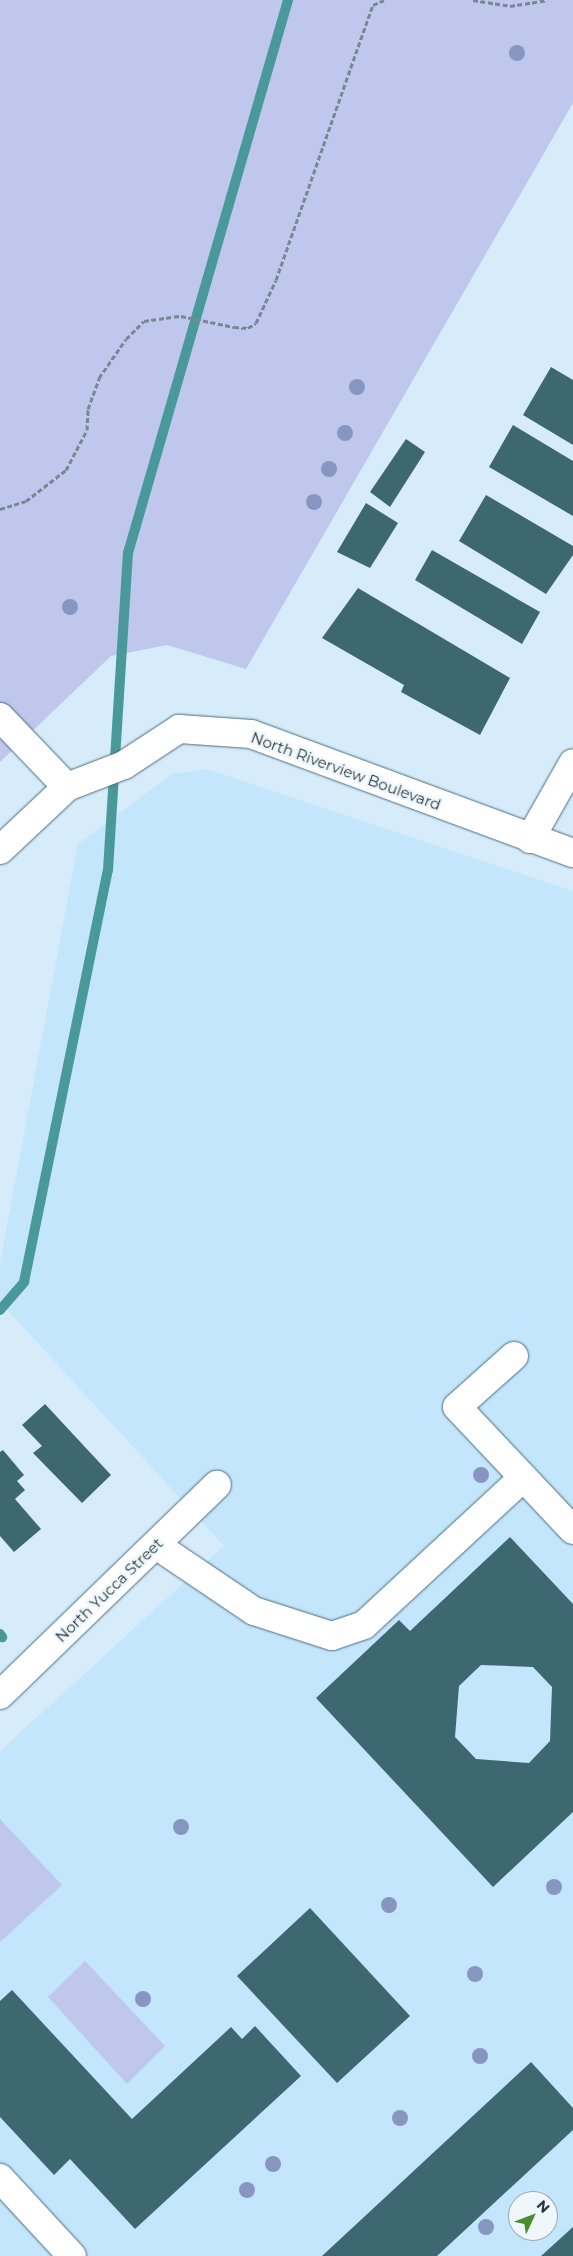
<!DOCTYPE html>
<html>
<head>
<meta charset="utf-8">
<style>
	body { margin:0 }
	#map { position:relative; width:573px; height:2256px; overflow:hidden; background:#d6ecfa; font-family:Montserrat,sans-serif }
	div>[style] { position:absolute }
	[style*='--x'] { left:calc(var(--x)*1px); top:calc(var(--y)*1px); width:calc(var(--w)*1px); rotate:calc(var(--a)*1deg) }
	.built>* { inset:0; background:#c3e6fc }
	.green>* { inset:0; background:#bfc8ec }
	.stream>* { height:10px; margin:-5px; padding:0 5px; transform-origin:5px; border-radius:5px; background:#4a999a }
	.building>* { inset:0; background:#3d6771 }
	.path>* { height:3px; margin-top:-1.5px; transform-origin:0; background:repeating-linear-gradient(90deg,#768893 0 5px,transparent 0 7.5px) }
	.roads { filter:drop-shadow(0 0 1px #4c6d81) drop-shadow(0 0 1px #4c6d81) }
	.minor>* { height:28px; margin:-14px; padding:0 14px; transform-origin:14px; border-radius:14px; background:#fff }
	.trees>* { width:16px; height:16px; margin:-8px; border-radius:50%; background:#8796c1 }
	span { translate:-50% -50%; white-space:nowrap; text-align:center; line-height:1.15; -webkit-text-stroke:5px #eff7fb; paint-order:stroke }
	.street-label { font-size:15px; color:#28363f }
	.north { position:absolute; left:508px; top:2191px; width:50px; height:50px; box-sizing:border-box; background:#eff7fb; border:1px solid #9faab0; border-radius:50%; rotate:47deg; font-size:14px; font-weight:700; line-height:20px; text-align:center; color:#28363f }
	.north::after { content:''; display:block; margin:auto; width:18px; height:22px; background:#4d8d2f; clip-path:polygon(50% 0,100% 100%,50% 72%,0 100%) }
</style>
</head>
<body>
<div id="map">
	<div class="built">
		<div style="clip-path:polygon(evenodd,207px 769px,573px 891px,573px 2256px,0 2256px,0 1751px,224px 1546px,0 1302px,0 1263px,78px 844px,172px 774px,207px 769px,518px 2201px,548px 2201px,548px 2231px,518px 2231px,518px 2201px)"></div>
	</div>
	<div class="green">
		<div style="clip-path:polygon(0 0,573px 0,573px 103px,246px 669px,167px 645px,111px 656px,0 762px)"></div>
		<div style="clip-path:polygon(0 1819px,62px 1885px,0 1942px)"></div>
		<div style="clip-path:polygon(85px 1961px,165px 2046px,127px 2084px,48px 1997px)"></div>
	</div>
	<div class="stream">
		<div style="--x:0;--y:1310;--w:37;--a:-49"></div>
		<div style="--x:24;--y:1282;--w:420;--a:-78.5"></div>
		<div style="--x:108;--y:870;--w:318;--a:-86.4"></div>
		<div style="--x:128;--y:553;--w:576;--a:-73.86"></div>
		<div style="--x:0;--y:1634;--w:4;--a:56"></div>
	</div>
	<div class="building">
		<div style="clip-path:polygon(551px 367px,573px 380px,573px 445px,523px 415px)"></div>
		<div style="clip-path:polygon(513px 425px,573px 461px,573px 516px,489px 467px)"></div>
		<div style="clip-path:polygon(406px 439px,425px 452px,390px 507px,370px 492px)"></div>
		<div style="clip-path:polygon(486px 495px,573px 546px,573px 555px,546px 594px,459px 541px)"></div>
		<div style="clip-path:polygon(366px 503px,398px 523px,370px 568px,337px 552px)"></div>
		<div style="clip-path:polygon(432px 550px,540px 612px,522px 644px,415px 580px)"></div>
		<div style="clip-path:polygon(358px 588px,510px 678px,480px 735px,401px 692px,404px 685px,322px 638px)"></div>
		<div style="clip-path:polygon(45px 1404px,111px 1475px,82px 1503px,33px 1453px,42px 1446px,22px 1425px)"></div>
		<div style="clip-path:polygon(3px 1450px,24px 1475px,17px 1481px,25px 1490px,15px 1499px,41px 1529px,14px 1552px,0 1536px,0 1452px)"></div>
		<div style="clip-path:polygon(evenodd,510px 1537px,573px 1604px,573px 1812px,493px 1887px,316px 1698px,399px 1620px,410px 1631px,510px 1537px,481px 1665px,533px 1667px,552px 1687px,550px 1741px,529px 1763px,476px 1759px,455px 1737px,459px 1686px,481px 1665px)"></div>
		<div style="clip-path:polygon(310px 1908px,410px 2016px,337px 2083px,237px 1976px)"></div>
		<div style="clip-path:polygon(12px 1990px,132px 2119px,231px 2027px,242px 2039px,255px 2026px,301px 2076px,135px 2229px,70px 2159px,54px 2175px,0 2117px,0 2001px)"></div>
		<div style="clip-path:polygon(531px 2062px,573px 2108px,573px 2130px,437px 2256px,322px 2256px)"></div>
		<div style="clip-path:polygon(573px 2227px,573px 2256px,541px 2256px)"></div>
	</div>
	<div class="path">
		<div style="--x:473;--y:0;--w:37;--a:9"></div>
		<div style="--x:510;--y:6;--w:37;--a:-9"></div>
		<div style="--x:0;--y:509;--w:27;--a:-17"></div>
		<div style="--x:26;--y:501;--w:51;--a:-37.8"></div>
		<div style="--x:66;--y:470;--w:45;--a:-62.3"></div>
		<div style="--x:87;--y:430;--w:21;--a:-87"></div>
		<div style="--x:88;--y:409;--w:33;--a:-70"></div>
		<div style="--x:99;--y:378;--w:47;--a:-55.3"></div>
		<div style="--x:126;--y:339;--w:25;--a:-45"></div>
		<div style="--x:144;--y:321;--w:37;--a:-8"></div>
		<div style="--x:181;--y:316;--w:54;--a:11.7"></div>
		<div style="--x:234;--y:327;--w:14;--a:4"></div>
		<div style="--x:248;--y:328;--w:9;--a:-32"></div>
		<div style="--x:256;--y:323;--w:47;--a:-65.1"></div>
		<div style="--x:276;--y:280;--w:292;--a:-70.6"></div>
		<div style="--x:373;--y:5;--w:12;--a:-24"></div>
	</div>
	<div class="roads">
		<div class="minor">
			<div style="--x:0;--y:717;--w:97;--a:46.3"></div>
			<div style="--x:530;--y:839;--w:87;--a:-60.5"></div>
			<div style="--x:0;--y:850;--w:92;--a:-43.2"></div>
			<div style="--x:67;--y:787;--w:61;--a:-21.1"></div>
			<div style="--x:124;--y:765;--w:66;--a:-33.2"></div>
			<div style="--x:179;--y:729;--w:72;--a:4"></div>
			<div style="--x:251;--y:734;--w:343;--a:20.3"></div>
			<div style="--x:514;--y:1356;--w:76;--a:138.2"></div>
			<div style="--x:457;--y:1407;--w:169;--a:46.7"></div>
			<div style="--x:156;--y:1545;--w:118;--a:34"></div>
			<div style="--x:254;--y:1611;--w:82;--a:17.8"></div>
			<div style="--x:332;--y:1636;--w:34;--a:-19"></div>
			<div style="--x:364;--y:1625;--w:217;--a:-42.8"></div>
			<div style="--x:0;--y:1695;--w:302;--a:-44.1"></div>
			<div style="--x:0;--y:2178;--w:106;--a:47.3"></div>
		</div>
	</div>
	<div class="trees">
		<div style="left:517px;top:53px"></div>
		<div style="left:357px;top:387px"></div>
		<div style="left:345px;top:433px"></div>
		<div style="left:329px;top:469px"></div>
		<div style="left:314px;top:502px"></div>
		<div style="left:70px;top:607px"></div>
		<div style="left:481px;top:1475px"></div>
		<div style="left:181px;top:1827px"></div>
		<div style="left:554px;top:1887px"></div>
		<div style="left:389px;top:1905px"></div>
		<div style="left:475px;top:1974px"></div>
		<div style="left:143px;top:1999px"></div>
		<div style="left:480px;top:2056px"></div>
		<div style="left:400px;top:2118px"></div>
		<div style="left:273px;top:2164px"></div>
		<div style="left:247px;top:2190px"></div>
		<div style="left:486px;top:2227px"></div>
	</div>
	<div class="street-label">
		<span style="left:346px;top:771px;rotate:20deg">North Riverview Boulevard</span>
		<span style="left:109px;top:1590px;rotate:-44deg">North Yucca Street</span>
	</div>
	<div class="north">N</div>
</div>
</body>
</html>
